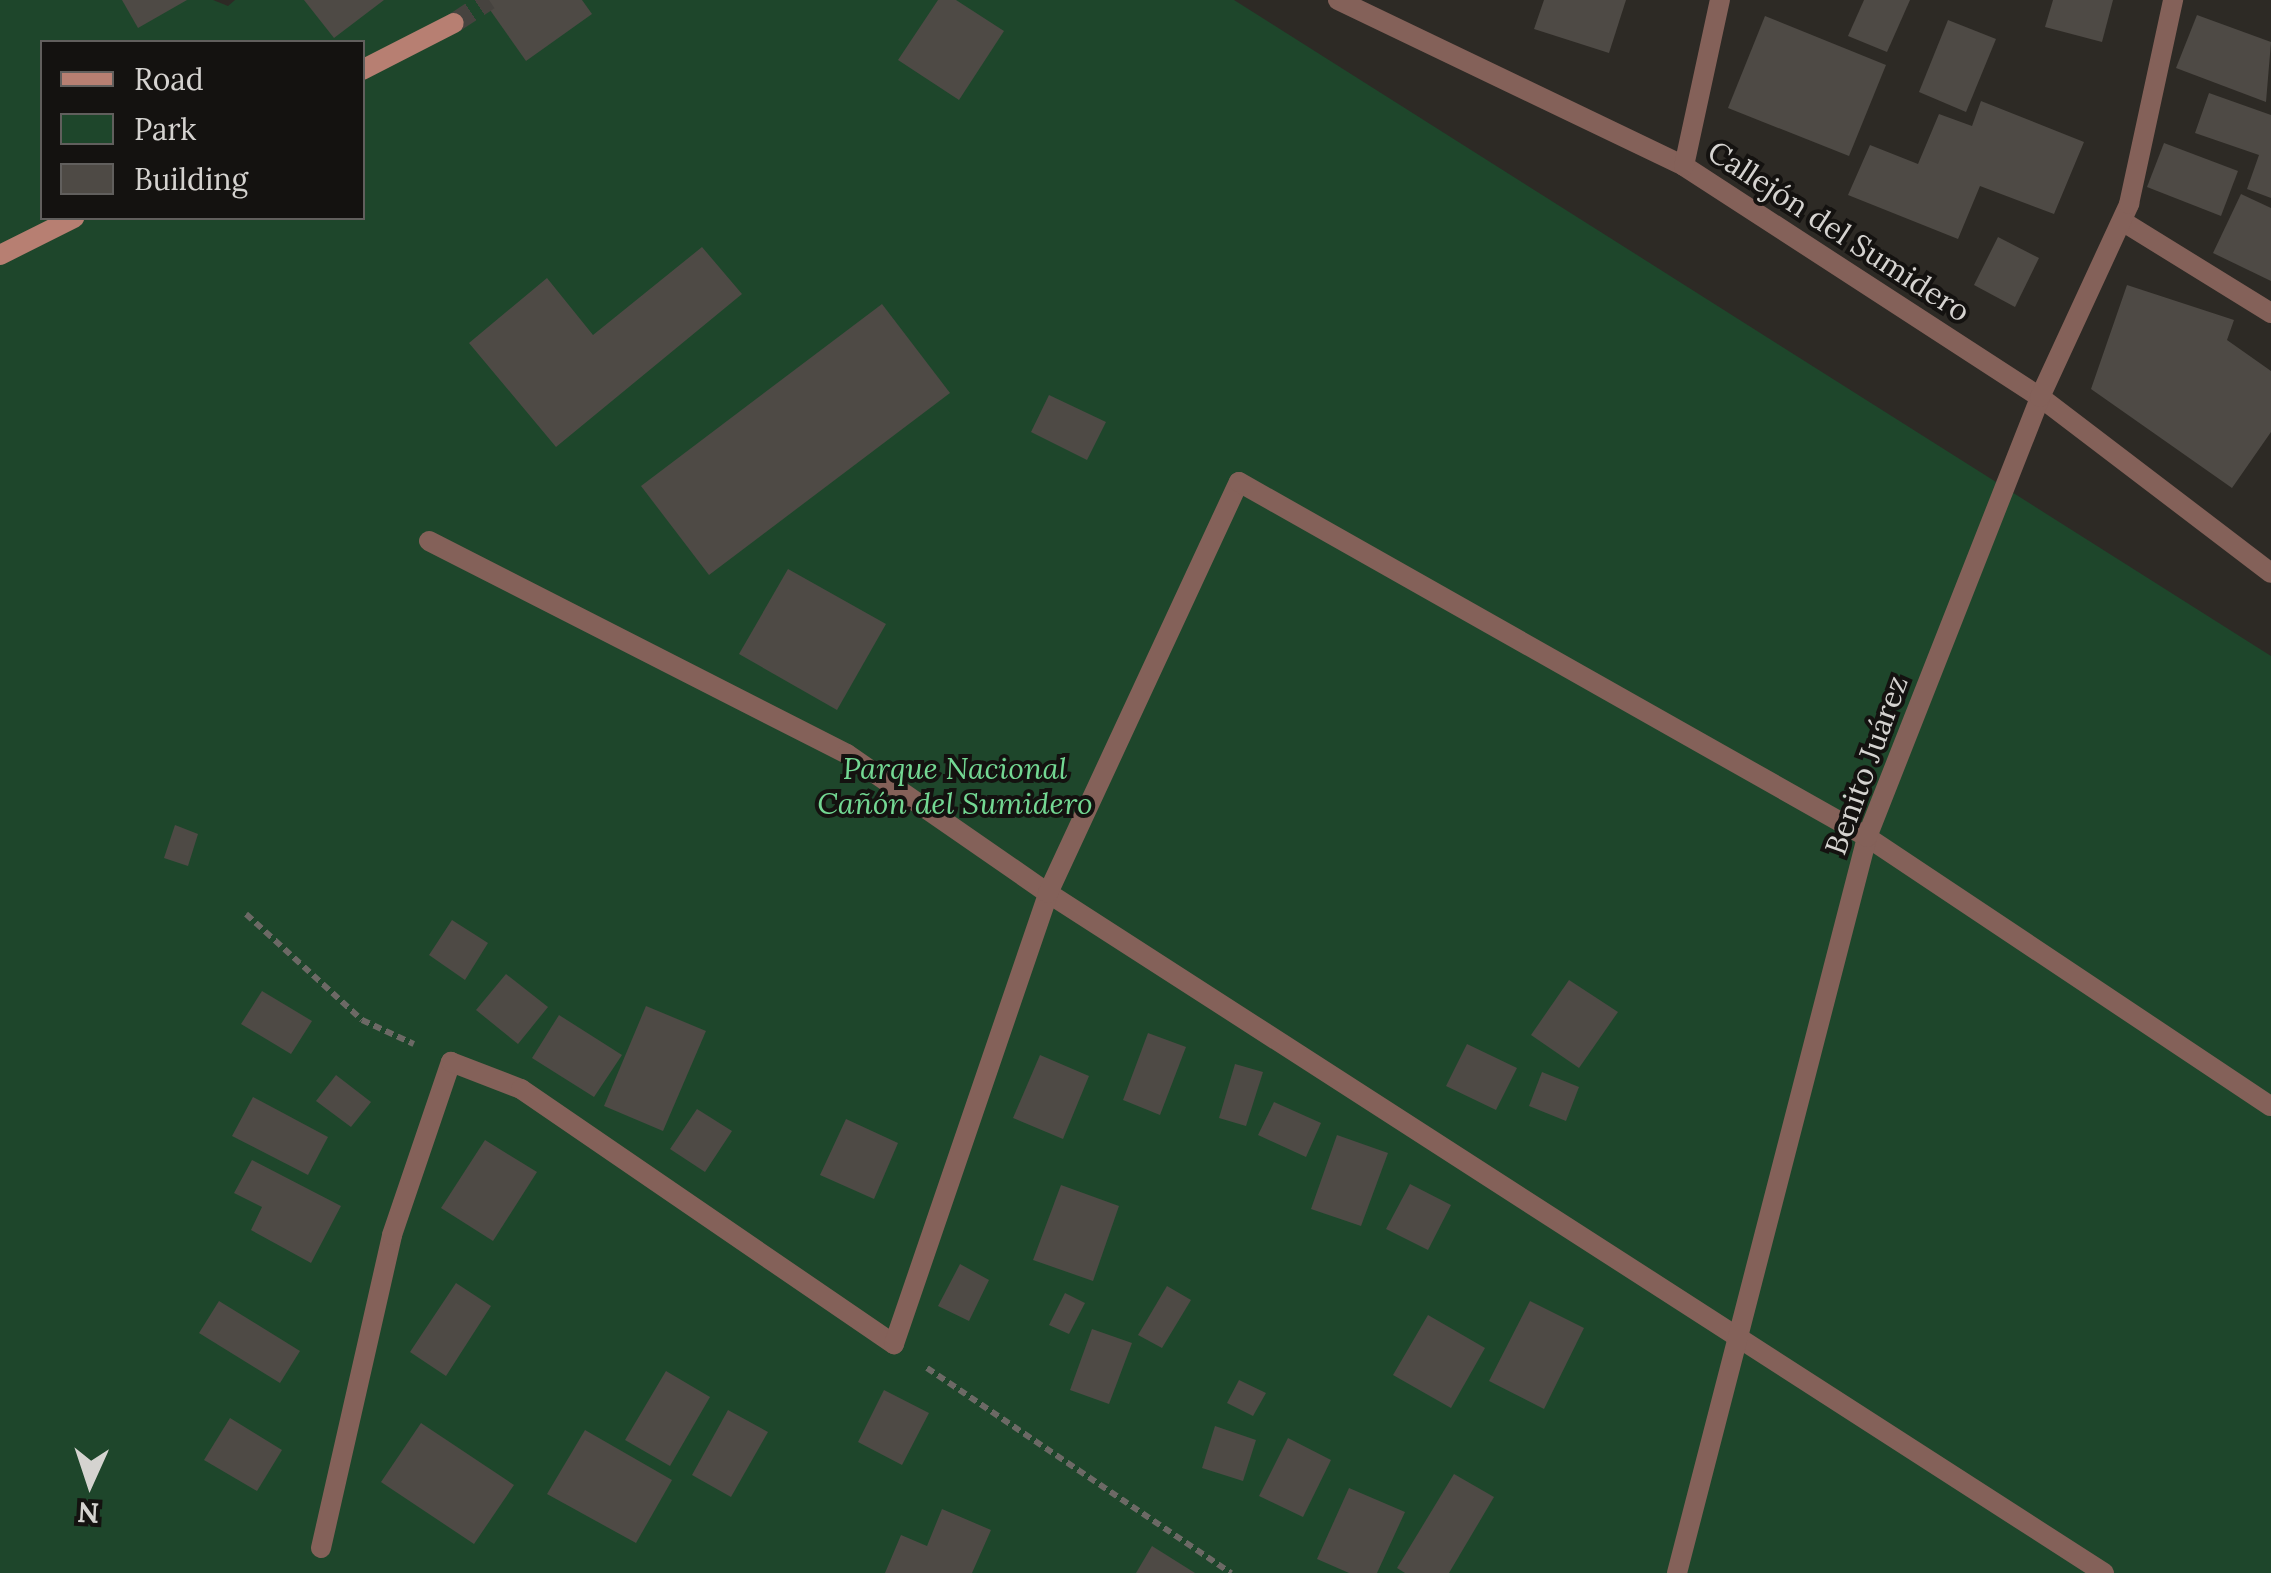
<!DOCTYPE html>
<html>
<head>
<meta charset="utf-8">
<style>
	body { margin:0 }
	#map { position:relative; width:2271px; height:1573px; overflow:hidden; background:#2d2a25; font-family:Lora,serif }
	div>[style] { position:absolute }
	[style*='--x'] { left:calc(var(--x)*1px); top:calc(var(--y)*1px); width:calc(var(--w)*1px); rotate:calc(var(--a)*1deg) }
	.green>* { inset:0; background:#1e462b }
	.building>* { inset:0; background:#4e4a45 }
	.minor-tunnel>* { height:20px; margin-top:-10px; transform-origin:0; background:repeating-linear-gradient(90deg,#46433f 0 20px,transparent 0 30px) }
	.path>* { height:6px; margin-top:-3px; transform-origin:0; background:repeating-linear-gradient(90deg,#6c6965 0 8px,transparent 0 13px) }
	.minor>* { height:20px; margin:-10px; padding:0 10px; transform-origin:10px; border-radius:10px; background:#846159 }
	.secondary>* { height:20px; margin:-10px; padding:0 10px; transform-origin:10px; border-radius:10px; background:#b77f72 }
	span { translate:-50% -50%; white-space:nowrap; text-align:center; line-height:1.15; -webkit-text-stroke:8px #141210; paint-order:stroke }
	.street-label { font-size:30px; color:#d5d3d0 }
	.park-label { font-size:30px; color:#73d893; font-style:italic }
	.legend { position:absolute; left:40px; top:40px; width:325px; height:180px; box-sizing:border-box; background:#141210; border:2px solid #615f5d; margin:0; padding:12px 18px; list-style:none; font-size:30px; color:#d5d3d0 }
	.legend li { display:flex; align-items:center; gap:20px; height:50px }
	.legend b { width:50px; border:2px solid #615f5d }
	.north { position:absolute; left:40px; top:1433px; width:100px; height:100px; -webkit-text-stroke:8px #141210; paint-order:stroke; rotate:183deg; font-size:28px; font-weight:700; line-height:40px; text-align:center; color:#d5d3d0 }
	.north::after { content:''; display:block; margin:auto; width:35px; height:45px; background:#d5d3d0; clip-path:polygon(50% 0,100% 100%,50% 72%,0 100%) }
</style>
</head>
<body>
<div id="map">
	<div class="green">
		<div style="clip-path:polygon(evenodd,0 0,213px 0,228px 6px,235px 0,1234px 0,2271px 656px,2271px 1573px,0 1573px,0 0,42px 42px,362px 42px,362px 218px,42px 218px,42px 42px)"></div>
	</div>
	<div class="building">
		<div style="clip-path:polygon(122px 0,187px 0,138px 28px)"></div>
		<div style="clip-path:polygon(304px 0,384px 0,334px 38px)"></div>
		<div style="clip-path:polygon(483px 0,582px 0,592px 14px,526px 61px)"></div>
		<div style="clip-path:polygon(938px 0,956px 0,1004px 31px,959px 100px,898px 60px)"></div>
		<div style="clip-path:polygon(1544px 0,1626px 0,1609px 53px,1534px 29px)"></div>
		<div style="clip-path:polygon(1864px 0,1910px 0,1887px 52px,1848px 36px)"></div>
		<div style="clip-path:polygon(2053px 0,2113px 0,2102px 42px,2045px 27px)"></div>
		<div style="clip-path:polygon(2197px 15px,2271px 42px,2266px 102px,2176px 68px)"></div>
		<div style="clip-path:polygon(1765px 16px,1886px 65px,1849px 156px,1728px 108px)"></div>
		<div style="clip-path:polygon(1948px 20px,1996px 39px,1966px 112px,1919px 92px)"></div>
		<div style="clip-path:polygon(2209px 93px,2271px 115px,2271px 198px,2247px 189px,2259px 155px,2195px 133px)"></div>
		<div style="clip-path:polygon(1981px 101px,2084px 142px,2054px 214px,1980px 186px,1958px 239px,1848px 195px,1870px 145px,1918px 164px,1939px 114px,1972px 126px)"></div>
		<div style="clip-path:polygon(2164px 143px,2238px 171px,2221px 216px,2147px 187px)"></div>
		<div style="clip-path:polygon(2241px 194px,2271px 208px,2271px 281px,2213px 253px)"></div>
		<div style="clip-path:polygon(1998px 237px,2039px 258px,2015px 307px,1974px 285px)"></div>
		<div style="clip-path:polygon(702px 247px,742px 294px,556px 447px,469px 343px,547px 278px,593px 335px)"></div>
		<div style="clip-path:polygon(2127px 285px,2234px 320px,2227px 340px,2271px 371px,2271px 432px,2232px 488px,2091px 389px)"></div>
		<div style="clip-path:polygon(882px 304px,950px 393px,709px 575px,641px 486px)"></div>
		<div style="clip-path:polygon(1049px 395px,1106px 422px,1087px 460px,1031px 432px)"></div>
		<div style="clip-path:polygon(788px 569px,886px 624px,837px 710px,739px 654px)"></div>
		<div style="clip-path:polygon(175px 825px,198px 834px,188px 866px,164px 858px)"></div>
		<div style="clip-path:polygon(452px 920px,488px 943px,465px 980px,429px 955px)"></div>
		<div style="clip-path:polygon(506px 974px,548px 1007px,518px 1044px,476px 1010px)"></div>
		<div style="clip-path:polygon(1569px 980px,1618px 1012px,1579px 1068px,1531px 1035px)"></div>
		<div style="clip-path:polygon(262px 991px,312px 1021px,291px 1054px,241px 1024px)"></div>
		<div style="clip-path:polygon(646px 1006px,706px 1031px,663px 1131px,604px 1106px)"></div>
		<div style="clip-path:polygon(559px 1015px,622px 1055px,594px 1097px,532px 1058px)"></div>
		<div style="clip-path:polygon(1148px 1033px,1186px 1047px,1160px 1115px,1123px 1100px)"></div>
		<div style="clip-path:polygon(1467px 1044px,1517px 1068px,1496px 1110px,1446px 1086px)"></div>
		<div style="clip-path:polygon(1040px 1055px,1089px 1076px,1063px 1139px,1013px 1118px)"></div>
		<div style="clip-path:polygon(1235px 1064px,1263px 1072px,1246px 1126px,1219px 1118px)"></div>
		<div style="clip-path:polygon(1542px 1072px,1579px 1087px,1566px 1121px,1529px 1106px)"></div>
		<div style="clip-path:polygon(336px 1075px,371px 1102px,351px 1127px,316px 1101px)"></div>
		<div style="clip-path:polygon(253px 1097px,328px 1137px,308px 1175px,232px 1136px)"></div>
		<div style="clip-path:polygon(1274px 1102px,1321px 1123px,1306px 1157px,1258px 1135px)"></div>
		<div style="clip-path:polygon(697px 1109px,732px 1131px,705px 1172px,670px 1149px)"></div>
		<div style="clip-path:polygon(846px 1119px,898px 1143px,874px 1199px,820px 1175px)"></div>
		<div style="clip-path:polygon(1337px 1135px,1388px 1153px,1361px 1226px,1311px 1209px)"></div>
		<div style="clip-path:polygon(485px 1140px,537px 1172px,493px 1241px,441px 1208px)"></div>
		<div style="clip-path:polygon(252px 1160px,341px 1206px,311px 1263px,251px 1230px,262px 1207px,234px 1193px)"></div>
		<div style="clip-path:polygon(1410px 1184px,1451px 1205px,1428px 1250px,1386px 1229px)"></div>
		<div style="clip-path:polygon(1061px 1185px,1119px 1206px,1093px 1281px,1033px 1260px)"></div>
		<div style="clip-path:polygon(960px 1264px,989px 1280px,969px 1321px,938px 1306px)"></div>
		<div style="clip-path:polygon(456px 1283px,491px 1306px,446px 1376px,410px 1352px)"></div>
		<div style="clip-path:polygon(1167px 1286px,1191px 1300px,1162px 1348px,1138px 1335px)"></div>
		<div style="clip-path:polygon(1065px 1293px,1085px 1303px,1069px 1334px,1049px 1325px)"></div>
		<div style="clip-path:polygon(219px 1301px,300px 1351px,280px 1383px,199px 1333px)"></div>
		<div style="clip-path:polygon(1530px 1301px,1584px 1328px,1544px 1409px,1489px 1381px)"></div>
		<div style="clip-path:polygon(1428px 1315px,1485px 1348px,1451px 1408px,1393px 1375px)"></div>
		<div style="clip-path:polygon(1092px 1329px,1132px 1343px,1109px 1404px,1070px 1390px)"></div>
		<div style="clip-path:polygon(666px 1371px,710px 1397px,670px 1466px,625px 1440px)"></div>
		<div style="clip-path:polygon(1239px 1380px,1266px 1393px,1253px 1416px,1227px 1403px)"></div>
		<div style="clip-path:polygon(884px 1390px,929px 1413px,902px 1465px,858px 1442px)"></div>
		<div style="clip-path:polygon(728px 1410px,768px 1432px,731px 1497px,692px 1475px)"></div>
		<div style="clip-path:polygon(230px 1418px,282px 1450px,257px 1491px,204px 1460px)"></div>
		<div style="clip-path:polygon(421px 1423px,514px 1485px,474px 1544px,381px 1482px)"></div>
		<div style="clip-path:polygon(1215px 1426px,1256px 1440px,1243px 1481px,1202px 1468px)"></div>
		<div style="clip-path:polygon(585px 1430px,672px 1480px,636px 1543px,547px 1494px)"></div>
		<div style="clip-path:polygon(1288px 1438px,1331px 1460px,1303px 1517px,1259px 1496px)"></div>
		<div style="clip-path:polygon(1454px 1474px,1494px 1497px,1449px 1573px,1405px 1573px,1397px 1568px)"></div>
		<div style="clip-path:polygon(1349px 1488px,1405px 1512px,1377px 1573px,1349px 1573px,1317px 1559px)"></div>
		<div style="clip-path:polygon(942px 1509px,991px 1530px,972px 1573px,885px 1573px,901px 1535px,927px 1546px)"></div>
		<div style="clip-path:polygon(1152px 1546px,1195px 1573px,1136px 1573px)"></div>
	</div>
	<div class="minor-tunnel">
		<div style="--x:454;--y:23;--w:42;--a:-33.3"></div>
	</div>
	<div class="path">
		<div style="--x:246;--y:914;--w:157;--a:42.4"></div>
		<div style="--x:362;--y:1020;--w:57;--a:24.8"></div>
		<div style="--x:927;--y:1368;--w:367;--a:34"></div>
	</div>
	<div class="minor">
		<div style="--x:1338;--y:0;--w:384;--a:25.6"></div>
		<div style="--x:1684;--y:166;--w:424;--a:33"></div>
		<div style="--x:2040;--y:397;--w:290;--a:37.3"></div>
		<div style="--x:1684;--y:166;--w:170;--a:-77.8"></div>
		<div style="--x:2122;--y:221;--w:175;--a:31.7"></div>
		<div style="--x:429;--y:541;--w:469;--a:27"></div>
		<div style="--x:847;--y:754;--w:244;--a:34.7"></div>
		<div style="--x:1048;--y:893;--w:1256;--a:32.78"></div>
		<div style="--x:321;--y:1548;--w:321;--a:-77.2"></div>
		<div style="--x:392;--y:1235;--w:183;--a:-71.2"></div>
		<div style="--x:451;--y:1062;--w:75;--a:21.1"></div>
		<div style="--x:521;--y:1089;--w:452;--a:34.4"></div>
		<div style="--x:894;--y:1344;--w:477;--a:-71.1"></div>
		<div style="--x:1048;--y:893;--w:453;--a:-65.1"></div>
		<div style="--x:1239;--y:482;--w:721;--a:29.48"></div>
		<div style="--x:1867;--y:837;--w:485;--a:33.7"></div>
		<div style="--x:1677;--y:1573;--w:760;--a:-75.52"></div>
		<div style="--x:1867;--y:837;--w:473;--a:-68.5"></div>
		<div style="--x:2040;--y:397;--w:213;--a:-65.2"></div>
		<div style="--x:2129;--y:204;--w:209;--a:-77.8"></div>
	</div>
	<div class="secondary">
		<div style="--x:362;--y:70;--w:103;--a:-27.1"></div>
		<div style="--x:0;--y:255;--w:83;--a:-26.6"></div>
	</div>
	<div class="street-label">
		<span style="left:1839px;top:231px;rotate:33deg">Callejón del Sumidero</span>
		<span style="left:1866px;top:765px;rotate:-70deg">Benito Juárez</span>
	</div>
	<div class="park-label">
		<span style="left:955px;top:785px">Parque Nacional<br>Cañón del Sumidero</span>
	</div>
	<ul class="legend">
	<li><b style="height:12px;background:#b77f72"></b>Road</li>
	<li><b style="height:28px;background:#1e462b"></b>Park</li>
	<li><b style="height:28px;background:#4e4a45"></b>Building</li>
	</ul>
	<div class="north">N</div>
</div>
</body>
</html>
